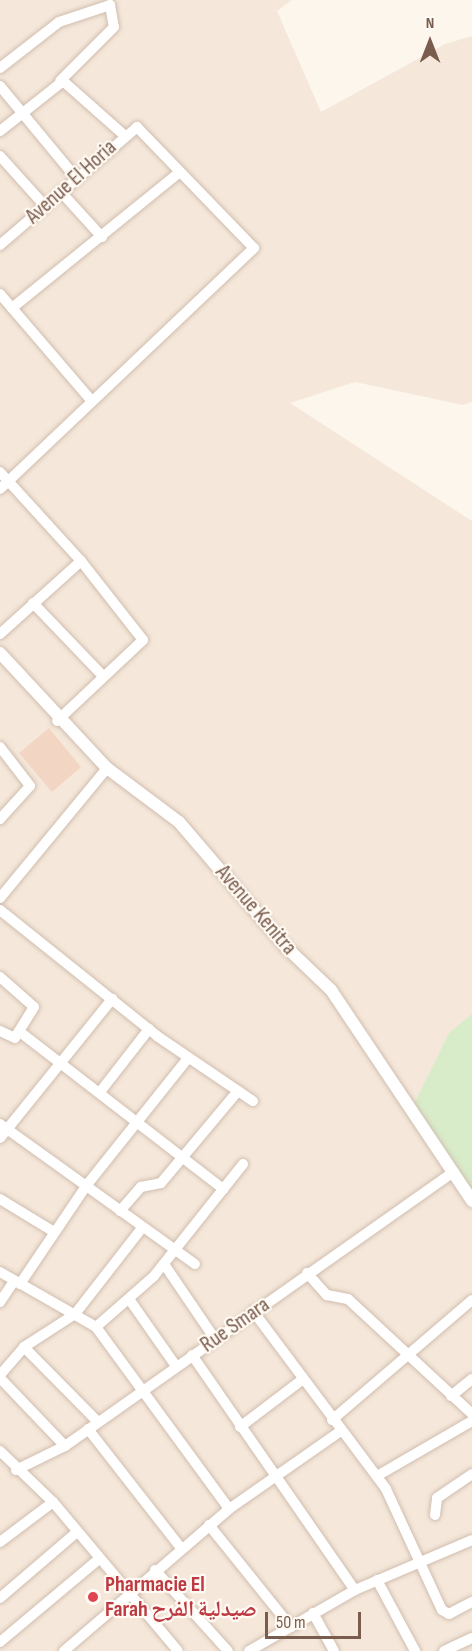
<!DOCTYPE html>
<html>
<head>
<meta charset="utf-8">
<style>
	body { margin:0 }
	#map { position:relative; width:472px; height:1651px; overflow:hidden; background:#fdf6ec; font-family:"Sofia Sans Condensed","Noto Naskh Arabic",sans-serif }
	div>[style] { position:absolute }
	[style*='--x'] { left:calc(var(--x)*1px); top:calc(var(--y)*1px); width:calc(var(--w)*1px); rotate:calc(var(--a)*1deg) }
	.residential>* { inset:0; background:#f5e8da }
	.green>* { inset:0; background:#d8ecc9 }
	.building>* { inset:0; background:#f3d5c3 }
	.roads { filter:drop-shadow(0 0 2px #d1beb0) drop-shadow(0 0 2px #d1beb0) }
	.minor>* { height:10px; margin:-5px; padding:0 5px; transform-origin:5px; border-radius:5px; background:#fff }
	.tertiary>* { height:12px; margin:-6px; padding:0 6px; transform-origin:6px; border-radius:6px; background:#fff }
	.dots>* { width:16px; height:16px; translate:-50% -50%; box-sizing:border-box; border:3px solid #fffaf3; border-radius:50% }
	span { translate:-50% -50%; white-space:nowrap; text-align:center; line-height:1.15; -webkit-text-stroke:4.5px #fffaf3; paint-order:stroke }
	.street-label { font-size:22px; color:#7a5c4d }
	.health-label { font-size:22px; color:#be3a42; font-weight:700 }
	.left { translate:0 -50%; text-align:left }
	.north { position:absolute; left:400px; top:12px; width:60px; height:60px; -webkit-text-stroke:4px #fffaf3; paint-order:stroke; rotate:0deg; font-size:16px; font-weight:700; line-height:24px; text-align:center; color:#7a5c4d }
	.north::after { content:''; display:block; margin:auto; width:21px; height:27px; background:#7a5c4d; clip-path:polygon(50% 0,100% 100%,50% 72%,0 100%) }
	.scale { position:absolute; left:265px; top:1612px; width:96px; height:27px; box-sizing:border-box; border:3px solid #7a5c4d; border-top:0; padding-left:8px; font-size:18px; line-height:21px; white-space:nowrap; color:#7a5c4d; -webkit-text-stroke:4px #fffaf3; paint-order:stroke }
</style>
</head>
<body>
<div id="map">
	<div class="residential">
		<div style="clip-path:polygon(0 0,292px 0,277px 11px,321px 112px,445px 44px,472px 36px,472px 402px,463px 405px,355px 382px,290px 403px,472px 521px,472px 1651px,0 1651px)"></div>
	</div>
	<div class="green">
		<div style="clip-path:polygon(472px 1014px,472px 1193px,407px 1118px,449px 1033px)"></div>
	</div>
	<div class="building">
		<div style="clip-path:polygon(49px 728px,81px 767px,52px 792px,19px 753px)"></div>
	</div>
	<div class="roads">
		<div class="minor">
			<div style="--x:0;--y:68;--w:75;--a:-37.9"></div>
			<div style="--x:59;--y:22;--w:54;--a:-18.4"></div>
			<div style="--x:110;--y:5;--w:22;--a:80"></div>
			<div style="--x:114;--y:27;--w:76;--a:135"></div>
			<div style="--x:0;--y:86;--w:119;--a:50.4"></div>
			<div style="--x:0;--y:131;--w:80;--a:-38.4"></div>
			<div style="--x:63;--y:81;--w:81;--a:41.5"></div>
			<div style="--x:0;--y:156;--w:67;--a:48"></div>
			<div style="--x:61;--y:192;--w:61;--a:47.7"></div>
			<div style="--x:0;--y:245;--w:181;--a:-40.7"></div>
			<div style="--x:137;--y:127;--w:168;--a:46"></div>
			<div style="--x:254;--y:248;--w:350;--a:136.5"></div>
			<div style="--x:0;--y:294;--w:140;--a:49.4"></div>
			<div style="--x:12;--y:308;--w:215;--a:-39"></div>
			<div style="--x:0;--y:472;--w:120;--a:47.7"></div>
			<div style="--x:81;--y:561;--w:100;--a:51.9"></div>
			<div style="--x:143;--y:640;--w:118;--a:136.7"></div>
			<div style="--x:33;--y:603;--w:100;--a:46.2"></div>
			<div style="--x:0;--y:634;--w:109;--a:-42"></div>
			<div style="--x:0;--y:747;--w:49;--a:52.4"></div>
			<div style="--x:30;--y:786;--w:45;--a:132.3"></div>
			<div style="--x:0;--y:898;--w:168;--a:-50.5"></div>
			<div style="--x:0;--y:910;--w:201;--a:38.7"></div>
			<div style="--x:157;--y:1036;--w:116;--a:34.1"></div>
			<div style="--x:0;--y:977;--w:45;--a:41.4"></div>
			<div style="--x:34;--y:1007;--w:36;--a:122"></div>
			<div style="--x:15;--y:1038;--w:17;--a:-155"></div>
			<div style="--x:20;--y:1032;--w:257;--a:37.7"></div>
			<div style="--x:100;--y:1092;--w:80;--a:-52.1"></div>
			<div style="--x:0;--y:1124;--w:240;--a:35.7"></div>
			<div style="--x:0;--y:1138;--w:179;--a:-51.1"></div>
			<div style="--x:0;--y:1199;--w:63;--a:31.4"></div>
			<div style="--x:120;--y:1211;--w:32;--a:-49"></div>
			<div style="--x:141;--y:1187;--w:20;--a:-11"></div>
			<div style="--x:161;--y:1183;--w:120;--a:-50.1"></div>
			<div style="--x:164;--y:1264;--w:91;--a:55.8"></div>
			<div style="--x:0;--y:1272;--w:111;--a:29.8"></div>
			<div style="--x:96;--y:1327;--w:225;--a:53.8"></div>
			<div style="--x:307;--y:1273;--w:30;--a:48"></div>
			<div style="--x:327;--y:1295;--w:21;--a:11"></div>
			<div style="--x:348;--y:1299;--w:169;--a:42.8"></div>
			<div style="--x:20;--y:1284;--w:118;--a:-56"></div>
			<div style="--x:86;--y:1186;--w:164;--a:-51.4"></div>
			<div style="--x:129;--y:1299;--w:82;--a:55"></div>
			<div style="--x:0;--y:1302;--w:25;--a:-56"></div>
			<div style="--x:253;--y:1311;--w:222;--a:53.2"></div>
			<div style="--x:386;--y:1489;--w:133;--a:65.2"></div>
			<div style="--x:442;--y:1610;--w:8;--a:30"></div>
			<div style="--x:449;--y:1614;--w:26;--a:-28"></div>
			<div style="--x:96;--y:1327;--w:77;--a:-41.3"></div>
			<div style="--x:154;--y:1276;--w:143;--a:-51.5"></div>
			<div style="--x:24;--y:1347;--w:105;--a:45.4"></div>
			<div style="--x:192;--y:1355;--w:286;--a:55.3"></div>
			<div style="--x:0;--y:1375;--w:37;--a:-49"></div>
			<div style="--x:24;--y:1347;--w:61;--a:-32.9"></div>
			<div style="--x:75;--y:1314;--w:109;--a:-52.1"></div>
			<div style="--x:0;--y:1378;--w:94;--a:46.3"></div>
			<div style="--x:451;--y:1396;--w:27;--a:-39"></div>
			<div style="--x:332;--y:1420;--w:184;--a:-40.6"></div>
			<div style="--x:240;--y:1427;--w:78;--a:-37.2"></div>
			<div style="--x:88;--y:1429;--w:151;--a:52"></div>
			<div style="--x:0;--y:1451;--w:74;--a:43.9"></div>
			<div style="--x:53;--y:1502;--w:194;--a:50"></div>
			<div style="--x:16;--y:1470;--w:55;--a:-26.1"></div>
			<div style="--x:65;--y:1446;--w:471;--a:-35.2"></div>
			<div style="--x:377;--y:1476;--w:110;--a:-30.1"></div>
			<div style="--x:435;--y:1515;--w:17;--a:-83"></div>
			<div style="--x:437;--y:1498;--w:42;--a:-34.4"></div>
			<div style="--x:209;--y:1525;--w:131;--a:51.2"></div>
			<div style="--x:0;--y:1542;--w:66;--a:-37"></div>
			<div style="--x:155;--y:1570;--w:109;--a:48"></div>
			<div style="--x:377;--y:1580;--w:81;--a:61.8"></div>
			<div style="--x:0;--y:1598;--w:101;--a:-40.6"></div>
			<div style="--x:313;--y:1613;--w:43;--a:61.1"></div>
			<div style="--x:0;--y:1642;--w:129;--a:-40"></div>
			<div style="--x:64;--y:1651;--w:218;--a:-40.7"></div>
			<div style="--x:229;--y:1509;--w:136;--a:-34.9"></div>
			<div style="--x:249;--y:1651;--w:122;--a:-29.9"></div>
			<div style="--x:355;--y:1590;--w:127;--a:-23.1"></div>
			<div style="--x:444;--y:1651;--w:31;--a:-25"></div>
		</div>
		<div class="tertiary">
			<div style="--x:0;--y:653;--w:157;--a:47.1"></div>
			<div style="--x:107;--y:768;--w:90;--a:36.9"></div>
			<div style="--x:179;--y:822;--w:165;--a:49.4"></div>
			<div style="--x:286;--y:947;--w:62;--a:43.7"></div>
			<div style="--x:331;--y:990;--w:254;--a:56.2"></div>
		</div>
	</div>
	<div class="dots">
		<div style="left:93px;top:1597px;background:#e0444e"></div>
	</div>
	<div class="street-label">
		<span style="left:71px;top:182px;rotate:-42deg">Avenue El Horia</span>
		<span style="left:256px;top:910px;rotate:49deg">Avenue Kenitra</span>
		<span style="left:235px;top:1325px;rotate:-35deg">Rue Smara</span>
	</div>
	<div class="health-label">
		<span class="left" style="left:105px;top:1597px">Pharmacie El<br>Farah صيدلية الفرح</span>
	</div>
	<div class="north">N</div>
	<div class="scale">50 m</div>
</div>
</body>
</html>
